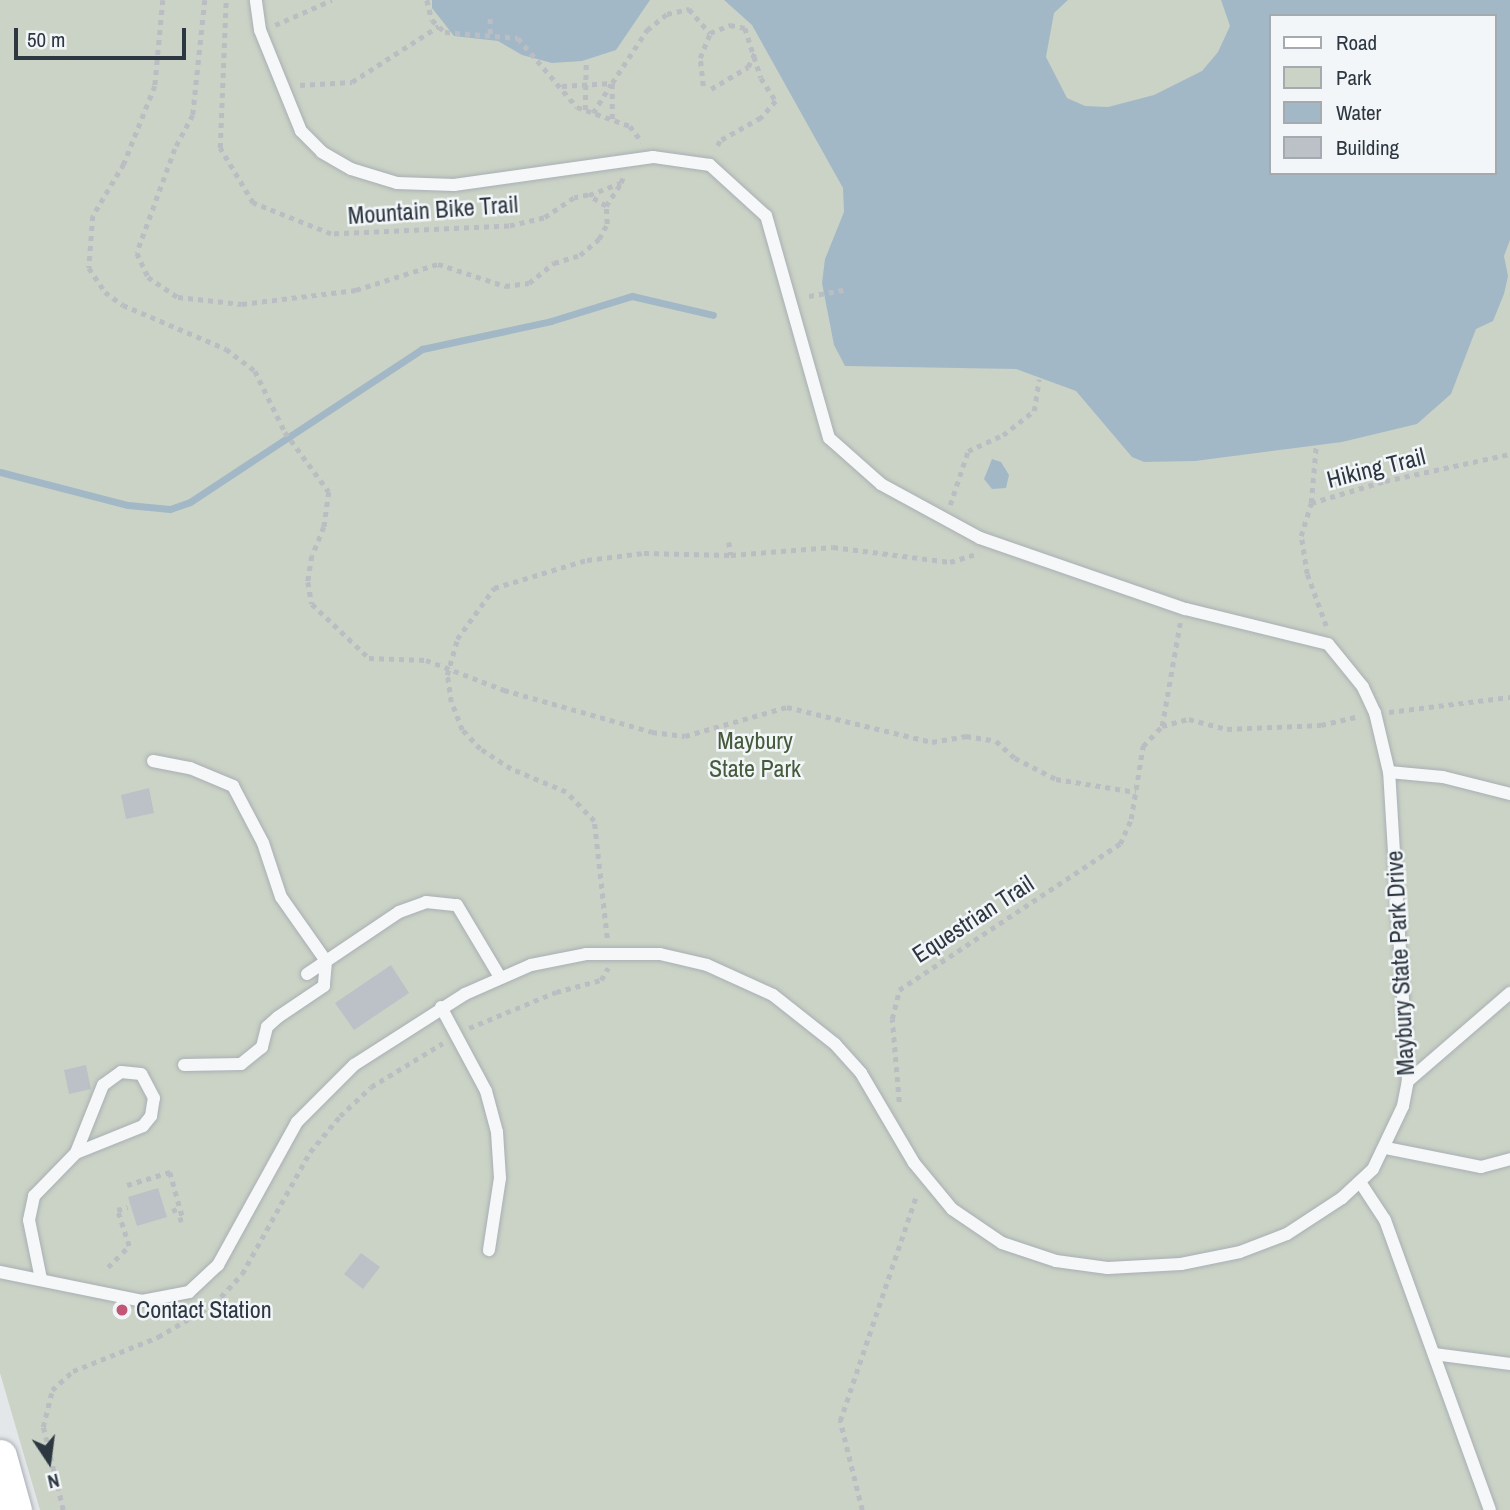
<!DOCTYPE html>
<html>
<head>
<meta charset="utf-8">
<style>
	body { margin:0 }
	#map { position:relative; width:1510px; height:1510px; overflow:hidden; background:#e4e7ea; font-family:"Archivo Narrow",sans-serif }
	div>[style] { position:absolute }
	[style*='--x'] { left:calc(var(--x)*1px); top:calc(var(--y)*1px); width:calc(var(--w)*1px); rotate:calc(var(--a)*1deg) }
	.green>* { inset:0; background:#cbd3c6 }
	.water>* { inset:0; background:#a3b8c6 }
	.stream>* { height:7px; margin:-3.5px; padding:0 3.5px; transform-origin:3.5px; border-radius:3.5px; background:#a3b8c6 }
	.building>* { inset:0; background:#bbc1c7 }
	.path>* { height:4.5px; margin-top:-2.25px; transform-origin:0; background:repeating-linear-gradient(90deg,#babdc2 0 5px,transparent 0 10px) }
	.roads { filter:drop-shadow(0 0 2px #a9afb4) drop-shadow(0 0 2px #a9afb4) }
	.lane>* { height:12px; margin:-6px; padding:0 6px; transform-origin:6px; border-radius:6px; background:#f6f7f9 }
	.secondary>* { height:33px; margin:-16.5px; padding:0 16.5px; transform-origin:16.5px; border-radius:16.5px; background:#fff }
	.dots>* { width:19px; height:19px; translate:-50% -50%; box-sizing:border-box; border:4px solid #f3f6f8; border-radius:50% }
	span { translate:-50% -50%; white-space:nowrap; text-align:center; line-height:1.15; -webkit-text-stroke:5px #f3f6f8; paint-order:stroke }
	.street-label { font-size:24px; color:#2d3741 }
	.park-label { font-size:24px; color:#465b3c }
	.poi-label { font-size:24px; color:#2d3741 }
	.left { translate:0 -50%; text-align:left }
	.legend { position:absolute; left:1269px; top:14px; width:228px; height:161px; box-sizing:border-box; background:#f3f6f8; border:2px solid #a4aaaf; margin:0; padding:9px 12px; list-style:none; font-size:21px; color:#2d3741 }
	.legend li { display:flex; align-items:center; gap:14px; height:35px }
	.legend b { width:35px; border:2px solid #a4aaaf }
	.north { position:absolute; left:14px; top:1426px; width:70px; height:70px; -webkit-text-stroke:5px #f3f6f8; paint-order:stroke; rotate:167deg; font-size:19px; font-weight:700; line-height:28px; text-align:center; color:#2d3741 }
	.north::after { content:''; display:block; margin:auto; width:24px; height:32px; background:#2d3741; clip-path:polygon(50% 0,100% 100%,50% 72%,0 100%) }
	.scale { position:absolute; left:14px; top:28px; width:172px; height:32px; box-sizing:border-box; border:4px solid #2d3741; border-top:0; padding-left:9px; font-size:21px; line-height:24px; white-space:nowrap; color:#2d3741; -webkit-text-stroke:5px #f3f6f8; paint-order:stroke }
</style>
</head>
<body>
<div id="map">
	<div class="green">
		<div style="clip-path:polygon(evenodd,0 0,1510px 0,1510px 1510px,40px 1510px,0 1373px,0 0,1270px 16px,1494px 16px,1494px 173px,1270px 173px,1270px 16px)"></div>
	</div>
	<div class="water">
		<div style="clip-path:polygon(432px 0,650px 0,616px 50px,582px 61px,552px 63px,522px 55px,498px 41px,454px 36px,432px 8px)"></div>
		<div style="clip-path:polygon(evenodd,724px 0,1068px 0,1054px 13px,1046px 57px,1067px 98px,1085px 106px,1108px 107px,1154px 95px,1202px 71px,1218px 52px,1230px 26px,1221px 0,1510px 0,1510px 240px,1504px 256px,1508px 276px,1504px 294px,1493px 321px,1476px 329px,1451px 394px,1417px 424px,1342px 442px,1195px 461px,1144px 462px,1132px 457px,1076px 391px,1016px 369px,845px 366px,834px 345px,822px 283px,825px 259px,844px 212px,843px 188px,752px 25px,724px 0,1270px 16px,1494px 16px,1494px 173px,1270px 173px,1270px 16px)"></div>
		<div style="clip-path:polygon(992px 459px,1001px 462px,1009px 475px,1006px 488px,992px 489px,984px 479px)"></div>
	</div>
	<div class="stream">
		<div style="--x:0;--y:472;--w:132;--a:14.5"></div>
		<div style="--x:128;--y:505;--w:42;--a:5.4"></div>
		<div style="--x:170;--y:509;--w:21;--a:-19"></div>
		<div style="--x:190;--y:502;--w:278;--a:-33.4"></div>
		<div style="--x:422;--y:349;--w:132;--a:-12.2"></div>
		<div style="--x:551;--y:321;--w:85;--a:-17.2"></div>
		<div style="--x:632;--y:296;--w:83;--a:13.2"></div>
	</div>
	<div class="building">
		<div style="clip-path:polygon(149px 788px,154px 813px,126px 819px,121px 795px)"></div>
		<div style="clip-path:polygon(391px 965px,409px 993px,354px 1030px,335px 1003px)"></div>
		<div style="clip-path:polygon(86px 1065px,91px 1089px,69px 1094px,64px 1070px)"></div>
		<div style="clip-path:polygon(158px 1188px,167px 1217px,137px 1226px,128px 1197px)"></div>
		<div style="clip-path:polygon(361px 1253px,380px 1267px,363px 1289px,344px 1274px)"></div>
	</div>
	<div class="path">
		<div style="--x:163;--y:0;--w:86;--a:95.3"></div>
		<div style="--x:155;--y:86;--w:84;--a:111.7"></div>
		<div style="--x:124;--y:164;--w:61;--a:120.8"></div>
		<div style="--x:93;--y:216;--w:52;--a:94.4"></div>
		<div style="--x:89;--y:268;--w:29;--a:56"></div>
		<div style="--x:105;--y:292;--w:22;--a:36"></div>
		<div style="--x:123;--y:305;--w:112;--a:23.1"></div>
		<div style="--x:226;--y:349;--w:36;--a:37"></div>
		<div style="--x:255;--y:371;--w:68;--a:63.8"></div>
		<div style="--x:285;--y:432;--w:74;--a:53.7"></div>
		<div style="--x:329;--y:492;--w:35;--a:98"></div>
		<div style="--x:324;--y:527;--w:31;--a:112"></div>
		<div style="--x:312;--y:556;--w:26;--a:99"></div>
		<div style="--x:308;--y:582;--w:22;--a:80"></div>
		<div style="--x:312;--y:604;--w:79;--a:43.5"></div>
		<div style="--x:369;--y:658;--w:57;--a:2"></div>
		<div style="--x:426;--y:660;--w:84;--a:21"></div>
		<div style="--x:504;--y:690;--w:154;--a:15.8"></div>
		<div style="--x:652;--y:732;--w:33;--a:7"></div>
		<div style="--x:685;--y:736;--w:106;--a:-15.9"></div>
		<div style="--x:787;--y:707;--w:149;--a:13.6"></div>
		<div style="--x:932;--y:742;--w:35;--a:-10"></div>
		<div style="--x:966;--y:736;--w:30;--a:9"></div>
		<div style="--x:996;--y:741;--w:25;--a:42"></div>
		<div style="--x:1015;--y:758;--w:46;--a:27.1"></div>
		<div style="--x:1056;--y:779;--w:81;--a:9.2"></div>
		<div style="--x:205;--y:0;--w:116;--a:96"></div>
		<div style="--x:193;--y:115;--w:38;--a:118"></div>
		<div style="--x:175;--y:149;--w:111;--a:110.1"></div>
		<div style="--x:137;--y:253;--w:26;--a:65"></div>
		<div style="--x:148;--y:277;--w:36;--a:34"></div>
		<div style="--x:178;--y:297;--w:64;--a:6.2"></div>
		<div style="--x:242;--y:304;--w:115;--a:-7"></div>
		<div style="--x:356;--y:290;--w:86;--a:-17.6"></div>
		<div style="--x:438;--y:264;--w:71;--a:18.2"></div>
		<div style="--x:505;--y:286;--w:24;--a:-7"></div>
		<div style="--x:529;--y:283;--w:32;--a:-39"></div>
		<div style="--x:554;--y:263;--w:27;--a:-17"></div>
		<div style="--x:580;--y:255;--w:25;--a:-40"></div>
		<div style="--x:599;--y:239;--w:17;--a:-62"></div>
		<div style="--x:607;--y:224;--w:18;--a:-93"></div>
		<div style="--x:606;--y:206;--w:21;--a:-149"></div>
		<div style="--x:588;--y:195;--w:14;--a:168"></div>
		<div style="--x:574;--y:198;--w:36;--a:146"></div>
		<div style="--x:544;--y:218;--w:36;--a:167"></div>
		<div style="--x:509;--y:226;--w:178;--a:177.4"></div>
		<div style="--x:331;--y:234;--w:84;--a:-158.3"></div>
		<div style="--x:253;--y:203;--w:64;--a:-121"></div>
		<div style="--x:220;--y:148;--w:148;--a:-87.7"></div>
		<div style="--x:427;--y:0;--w:21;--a:76"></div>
		<div style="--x:432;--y:20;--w:18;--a:43"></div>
		<div style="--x:445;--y:32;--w:73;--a:4.7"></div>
		<div style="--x:518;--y:38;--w:91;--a:49.5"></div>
		<div style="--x:577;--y:107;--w:56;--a:19.7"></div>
		<div style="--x:630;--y:126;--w:20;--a:53"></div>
		<div style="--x:275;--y:25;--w:62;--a:-23.7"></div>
		<div style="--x:490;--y:34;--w:16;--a:-90"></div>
		<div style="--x:300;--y:85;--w:52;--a:-3.3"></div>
		<div style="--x:352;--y:82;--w:103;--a:-32.8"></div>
		<div style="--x:562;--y:86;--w:50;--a:-3.4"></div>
		<div style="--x:703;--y:86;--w:28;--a:-96"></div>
		<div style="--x:700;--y:58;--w:27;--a:-68"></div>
		<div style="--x:711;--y:89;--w:43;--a:-30.7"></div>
		<div style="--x:748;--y:67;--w:17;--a:-65"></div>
		<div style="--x:585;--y:110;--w:47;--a:-88.8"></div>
		<div style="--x:593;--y:113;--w:34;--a:-58"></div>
		<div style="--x:612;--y:119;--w:36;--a:-90"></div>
		<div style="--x:612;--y:83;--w:64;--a:-56.6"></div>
		<div style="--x:647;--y:30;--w:26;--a:-39"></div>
		<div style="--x:667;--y:14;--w:23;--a:-13"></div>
		<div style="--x:689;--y:9;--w:32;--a:49"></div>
		<div style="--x:710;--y:33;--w:22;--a:-22"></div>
		<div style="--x:730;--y:25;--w:15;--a:11"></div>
		<div style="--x:745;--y:28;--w:52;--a:72.3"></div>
		<div style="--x:761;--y:78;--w:27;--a:57"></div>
		<div style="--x:776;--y:101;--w:23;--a:131"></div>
		<div style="--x:761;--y:118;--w:47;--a:150.7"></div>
		<div style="--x:720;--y:141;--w:10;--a:114"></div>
		<div style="--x:589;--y:195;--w:34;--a:-21"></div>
		<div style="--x:621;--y:183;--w:6;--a:-72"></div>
		<div style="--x:606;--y:206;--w:27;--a:-57"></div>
		<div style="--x:809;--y:296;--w:35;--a:-10"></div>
		<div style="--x:1311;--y:503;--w:57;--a:-85"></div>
		<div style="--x:950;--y:505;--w:57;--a:-71.6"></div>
		<div style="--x:968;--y:451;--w:38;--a:-25"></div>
		<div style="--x:1003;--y:435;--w:39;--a:-38"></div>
		<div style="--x:1034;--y:411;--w:32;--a:-81"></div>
		<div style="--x:729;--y:542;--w:13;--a:81"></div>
		<div style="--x:1326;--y:626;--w:55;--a:-110.1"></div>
		<div style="--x:1307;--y:574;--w:38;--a:-99"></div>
		<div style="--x:1301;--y:536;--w:34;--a:-73"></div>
		<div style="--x:1311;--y:503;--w:77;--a:-16.6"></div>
		<div style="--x:1385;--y:481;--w:128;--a:-12.2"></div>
		<div style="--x:1389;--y:712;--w:122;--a:-7.1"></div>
		<div style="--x:1162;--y:726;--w:105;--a:-80.1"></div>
		<div style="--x:607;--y:938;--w:118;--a:-96.3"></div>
		<div style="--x:594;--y:821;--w:40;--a:-134"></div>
		<div style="--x:566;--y:792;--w:60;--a:-157.3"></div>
		<div style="--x:511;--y:769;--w:37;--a:-147"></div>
		<div style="--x:480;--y:749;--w:26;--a:-133"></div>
		<div style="--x:462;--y:730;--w:30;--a:-111"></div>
		<div style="--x:451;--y:702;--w:27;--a:-98"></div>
		<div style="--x:447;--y:675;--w:37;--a:-74"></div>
		<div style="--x:457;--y:639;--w:63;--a:-54"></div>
		<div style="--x:494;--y:588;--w:97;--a:-16.8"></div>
		<div style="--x:587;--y:560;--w:57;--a:-7"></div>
		<div style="--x:644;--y:553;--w:87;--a:1.3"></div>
		<div style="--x:731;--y:555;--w:102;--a:-4.5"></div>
		<div style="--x:833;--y:547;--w:118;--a:7.3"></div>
		<div style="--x:950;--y:562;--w:30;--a:-17"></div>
		<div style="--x:469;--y:1028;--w:94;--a:-22.5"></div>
		<div style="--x:556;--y:992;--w:47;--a:-14.9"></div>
		<div style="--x:601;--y:980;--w:14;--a:-60"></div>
		<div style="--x:899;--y:1102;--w:83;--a:-94.8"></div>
		<div style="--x:892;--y:1019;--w:30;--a:-76"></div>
		<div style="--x:899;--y:990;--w:265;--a:-33.5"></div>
		<div style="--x:1120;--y:844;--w:27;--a:-66"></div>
		<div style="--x:1131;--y:819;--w:74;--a:-80.7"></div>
		<div style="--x:1143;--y:746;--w:28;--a:-46"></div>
		<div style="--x:1162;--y:726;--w:28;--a:-15"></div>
		<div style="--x:1189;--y:719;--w:39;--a:15"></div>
		<div style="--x:1227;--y:729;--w:94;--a:-2.4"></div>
		<div style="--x:1321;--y:725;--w:40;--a:-13"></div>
		<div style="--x:127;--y:1185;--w:45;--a:-16.8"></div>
		<div style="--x:170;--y:1172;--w:49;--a:74.5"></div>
		<div style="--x:183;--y:1219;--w:9;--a:159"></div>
		<div style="--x:172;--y:1211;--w:9;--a:-21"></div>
		<div style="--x:108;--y:1267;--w:30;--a:-45"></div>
		<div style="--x:129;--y:1246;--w:38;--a:-108"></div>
		<div style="--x:117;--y:1210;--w:11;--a:-15"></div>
		<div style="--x:63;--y:1510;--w:85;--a:-103.5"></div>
		<div style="--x:43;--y:1427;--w:38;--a:-76"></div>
		<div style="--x:52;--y:1390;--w:28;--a:-42"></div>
		<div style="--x:73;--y:1371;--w:92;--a:-21.8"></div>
		<div style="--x:158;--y:1337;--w:65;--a:-30.5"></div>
		<div style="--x:214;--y:1304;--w:41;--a:-47"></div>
		<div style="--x:242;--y:1274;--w:140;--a:-60.9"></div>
		<div style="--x:310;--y:1152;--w:47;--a:-50.2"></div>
		<div style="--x:340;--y:1116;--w:42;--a:-43.1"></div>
		<div style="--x:371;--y:1087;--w:84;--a:-31.4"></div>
		<div style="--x:862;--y:1510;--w:92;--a:-103.9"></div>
		<div style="--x:840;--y:1421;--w:240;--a:-71.3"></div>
	</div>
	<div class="roads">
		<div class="lane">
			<div style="--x:153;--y:761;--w:38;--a:11"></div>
			<div style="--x:190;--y:768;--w:47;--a:22.7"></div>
			<div style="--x:233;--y:786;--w:64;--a:62.2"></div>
			<div style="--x:263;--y:843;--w:57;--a:71.6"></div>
			<div style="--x:281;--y:897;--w:78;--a:54.9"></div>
			<div style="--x:326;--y:961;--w:25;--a:95"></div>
			<div style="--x:324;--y:986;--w:55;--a:146"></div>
			<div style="--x:278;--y:1017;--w:15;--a:138"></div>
			<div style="--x:267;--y:1027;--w:21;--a:104"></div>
			<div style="--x:262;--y:1047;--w:27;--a:141"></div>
			<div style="--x:241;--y:1064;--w:57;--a:179"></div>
			<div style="--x:1389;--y:772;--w:54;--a:5.3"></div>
			<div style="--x:1443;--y:777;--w:69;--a:14.2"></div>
			<div style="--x:307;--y:974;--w:111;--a:-34"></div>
			<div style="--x:399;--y:912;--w:29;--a:-20"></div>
			<div style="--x:426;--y:902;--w:31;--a:6"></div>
			<div style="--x:457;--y:905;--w:84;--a:59.2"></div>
			<div style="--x:441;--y:1007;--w:95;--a:61.8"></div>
			<div style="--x:486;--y:1091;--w:42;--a:75"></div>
			<div style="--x:497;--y:1132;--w:46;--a:86.3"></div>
			<div style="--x:500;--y:1178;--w:73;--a:98.7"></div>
			<div style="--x:1408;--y:1081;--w:135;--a:-40.8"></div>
			<div style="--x:1386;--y:1148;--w:97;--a:11.3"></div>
			<div style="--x:1481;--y:1167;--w:30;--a:-15"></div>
			<div style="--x:1360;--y:1182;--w:45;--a:56.7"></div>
			<div style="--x:1385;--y:1220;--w:308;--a:70.1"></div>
			<div style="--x:0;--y:1272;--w:145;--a:11.5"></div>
			<div style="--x:142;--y:1301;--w:48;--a:-10.8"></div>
			<div style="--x:189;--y:1292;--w:40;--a:-43"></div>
			<div style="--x:218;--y:1265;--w:163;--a:-61.1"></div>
			<div style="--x:297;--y:1122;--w:81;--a:-45"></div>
			<div style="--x:354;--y:1065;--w:132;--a:-32.6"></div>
			<div style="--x:465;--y:994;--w:72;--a:-23.7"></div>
			<div style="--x:531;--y:965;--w:56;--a:-11.3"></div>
			<div style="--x:586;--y:954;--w:74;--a:0"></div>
			<div style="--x:660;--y:954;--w:48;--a:13.2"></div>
			<div style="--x:707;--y:965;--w:72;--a:24.4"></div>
			<div style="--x:773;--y:995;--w:79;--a:38.3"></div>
			<div style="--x:835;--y:1044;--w:39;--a:48"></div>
			<div style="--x:861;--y:1073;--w:104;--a:59.5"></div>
			<div style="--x:914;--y:1163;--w:60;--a:50.4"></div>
			<div style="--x:952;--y:1209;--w:60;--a:34.2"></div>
			<div style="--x:1002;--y:1243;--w:57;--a:18.4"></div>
			<div style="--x:1056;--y:1261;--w:52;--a:7.7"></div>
			<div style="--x:1108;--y:1268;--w:73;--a:-3.1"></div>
			<div style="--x:1181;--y:1264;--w:60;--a:-11.5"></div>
			<div style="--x:1240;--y:1252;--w:50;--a:-21"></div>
			<div style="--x:1287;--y:1234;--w:66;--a:-33.2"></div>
			<div style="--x:1342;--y:1198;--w:42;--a:-43.1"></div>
			<div style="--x:1373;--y:1169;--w:70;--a:-64.5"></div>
			<div style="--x:1403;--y:1106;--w:25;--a:-79"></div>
			<div style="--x:1408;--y:1081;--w:310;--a:-93.5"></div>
			<div style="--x:1389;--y:772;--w:61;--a:-103.3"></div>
			<div style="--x:1375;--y:713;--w:29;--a:-115"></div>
			<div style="--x:1363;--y:687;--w:55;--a:-129.1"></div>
			<div style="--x:1328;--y:644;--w:147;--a:-166.2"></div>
			<div style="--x:1185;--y:609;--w:217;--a:-160.9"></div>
			<div style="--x:980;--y:538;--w:113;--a:-151.4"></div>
			<div style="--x:881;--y:484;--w:69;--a:-138.5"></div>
			<div style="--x:829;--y:438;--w:231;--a:-105.8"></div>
			<div style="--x:766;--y:216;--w:76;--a:-137.7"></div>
			<div style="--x:710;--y:165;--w:58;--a:-172"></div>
			<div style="--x:653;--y:157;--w:201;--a:172"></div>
			<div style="--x:454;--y:185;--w:57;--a:-178"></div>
			<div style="--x:397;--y:183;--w:48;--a:-163.1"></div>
			<div style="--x:351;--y:169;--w:34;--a:-150"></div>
			<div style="--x:322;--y:152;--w:30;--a:-135"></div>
			<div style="--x:301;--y:131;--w:109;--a:-112.1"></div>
			<div style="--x:260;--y:30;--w:30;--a:-98"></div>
			<div style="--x:41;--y:1279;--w:60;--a:-101.5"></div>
			<div style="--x:29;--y:1220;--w:25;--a:-78"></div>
			<div style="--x:34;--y:1196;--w:60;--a:-45.7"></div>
			<div style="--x:76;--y:1153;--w:72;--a:-21.9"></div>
			<div style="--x:143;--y:1126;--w:13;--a:-51"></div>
			<div style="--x:151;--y:1116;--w:18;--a:-81"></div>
			<div style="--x:154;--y:1098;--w:27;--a:-118"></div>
			<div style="--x:141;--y:1074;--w:20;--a:-174"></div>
			<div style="--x:121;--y:1072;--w:22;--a:144"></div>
			<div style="--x:103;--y:1085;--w:73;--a:111.7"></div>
			<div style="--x:1434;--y:1354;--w:77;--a:7.5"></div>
		</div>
		<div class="secondary">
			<div style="--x:0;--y:1456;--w:56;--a:74.5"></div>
		</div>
	</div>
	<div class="dots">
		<div style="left:122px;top:1310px;background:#c15774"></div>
	</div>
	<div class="street-label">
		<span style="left:433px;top:210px;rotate:-4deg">Mountain Bike Trail</span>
		<span style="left:1376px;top:468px;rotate:-14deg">Hiking Trail</span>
		<span style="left:973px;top:919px;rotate:-33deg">Equestrian Trail</span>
		<span style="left:1400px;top:963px;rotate:-93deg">Maybury State Park Drive</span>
	</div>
	<div class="park-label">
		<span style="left:755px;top:755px">Maybury<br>State Park</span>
	</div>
	<div class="poi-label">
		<span class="left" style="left:136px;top:1310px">Contact Station</span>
	</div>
	<ul class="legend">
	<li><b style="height:9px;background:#fff"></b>Road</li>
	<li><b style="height:19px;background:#cbd3c6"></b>Park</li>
	<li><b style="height:19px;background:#a3b8c6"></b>Water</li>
	<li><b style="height:19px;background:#bbc1c7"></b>Building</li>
	</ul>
	<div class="north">N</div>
	<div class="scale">50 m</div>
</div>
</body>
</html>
